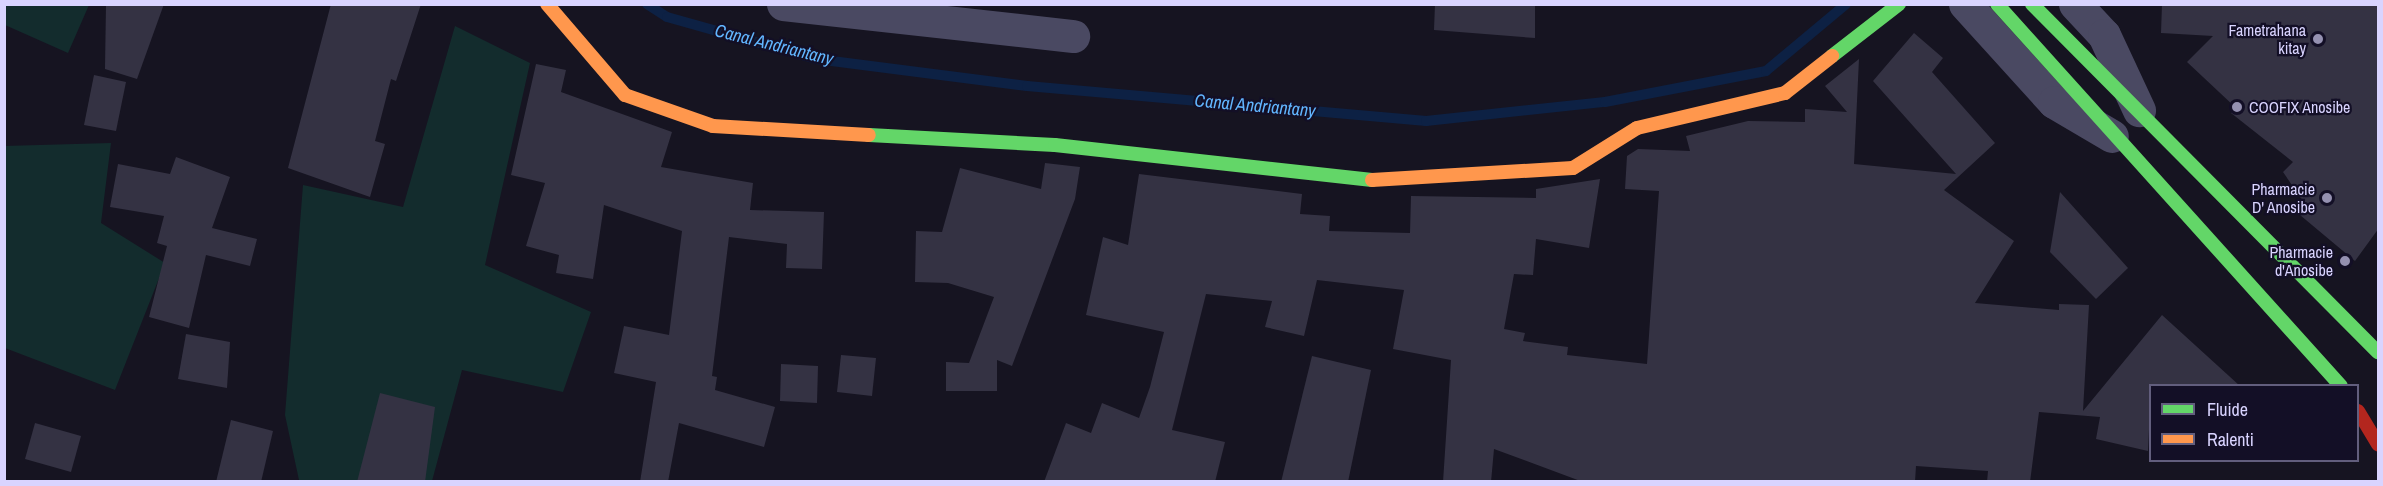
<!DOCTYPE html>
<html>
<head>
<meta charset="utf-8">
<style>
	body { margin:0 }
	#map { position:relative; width:2383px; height:486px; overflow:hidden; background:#161421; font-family:"Archivo Narrow",sans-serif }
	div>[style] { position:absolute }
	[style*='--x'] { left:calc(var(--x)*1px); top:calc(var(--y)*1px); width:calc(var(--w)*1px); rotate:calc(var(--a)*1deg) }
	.green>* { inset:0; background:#132c2d }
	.stream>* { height:10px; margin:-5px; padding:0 5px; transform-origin:5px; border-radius:5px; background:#0d2144 }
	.building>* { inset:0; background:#343243 }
	.street>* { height:33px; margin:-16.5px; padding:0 16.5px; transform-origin:16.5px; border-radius:16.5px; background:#4a4962 }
	.fast>* { height:14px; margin:-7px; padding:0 7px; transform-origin:7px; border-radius:7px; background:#63d668 }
	.slow>* { height:14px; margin:-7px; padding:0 7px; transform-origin:7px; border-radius:7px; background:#ff974d }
	.jam>* { height:14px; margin:-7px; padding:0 7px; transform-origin:7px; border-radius:7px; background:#b3261e }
	.dots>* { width:16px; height:16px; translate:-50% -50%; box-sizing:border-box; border:3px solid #130f26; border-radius:50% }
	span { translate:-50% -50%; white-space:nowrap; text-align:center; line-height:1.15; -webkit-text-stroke:4.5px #130f26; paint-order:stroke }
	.poi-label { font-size:16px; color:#d9d4ff }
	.right { translate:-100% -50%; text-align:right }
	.left { translate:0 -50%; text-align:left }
	.water-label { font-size:18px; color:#62b6ff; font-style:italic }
	.frame { position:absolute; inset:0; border:6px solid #d9d4ff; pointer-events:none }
	.legend { position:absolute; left:2149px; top:384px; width:210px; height:78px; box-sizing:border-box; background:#130f26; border:2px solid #625e7d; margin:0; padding:8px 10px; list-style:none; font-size:18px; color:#d9d4ff }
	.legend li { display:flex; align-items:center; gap:12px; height:30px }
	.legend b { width:30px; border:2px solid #625e7d }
</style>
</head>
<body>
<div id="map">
	<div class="green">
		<div style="clip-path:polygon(5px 4px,89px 4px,89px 5px,68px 53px,5px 25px)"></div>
		<div style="clip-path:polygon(455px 26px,530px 63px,485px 265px,591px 312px,563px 392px,462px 370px,432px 481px,299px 480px,285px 415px,303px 185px,403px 207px)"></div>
		<div style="clip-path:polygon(111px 143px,101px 223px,165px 263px,115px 390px,5px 348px,4px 146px)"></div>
	</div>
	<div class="stream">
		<div style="--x:647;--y:4;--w:24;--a:33"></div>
		<div style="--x:667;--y:17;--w:155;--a:15.7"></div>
		<div style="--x:816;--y:59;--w:213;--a:7.3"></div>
		<div style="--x:1027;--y:86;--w:401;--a:5"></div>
		<div style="--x:1426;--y:121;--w:180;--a:-6.1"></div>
		<div style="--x:1605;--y:102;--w:164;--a:-10.9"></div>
		<div style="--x:1766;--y:71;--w:104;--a:-39.9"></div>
	</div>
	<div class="building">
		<div style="clip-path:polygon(106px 4px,164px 4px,137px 79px,105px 69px)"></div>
		<div style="clip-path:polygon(331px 4px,421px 4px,396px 81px,391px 79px,375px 141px,385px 144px,370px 197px,288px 168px)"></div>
		<div style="clip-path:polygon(1435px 4px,1535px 4px,1535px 38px,1434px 30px)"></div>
		<div style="clip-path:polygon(2162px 4px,2379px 4px,2379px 228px,2355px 261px,2300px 215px,2307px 207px,2283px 172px,2293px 162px,2231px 113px,2235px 107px,2187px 62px,2213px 36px,2161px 33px)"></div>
		<div style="clip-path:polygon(1914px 33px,1943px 58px,1932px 72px,1995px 143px,1944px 190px,2014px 241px,1975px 303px,2059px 310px,2059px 304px,2089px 305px,2083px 411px,2162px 315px,2240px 386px,2151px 386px,2148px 451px,2096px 439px,2100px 417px,2039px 412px,2030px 482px,1987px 482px,1988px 471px,1916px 466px,1915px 482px,1583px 482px,1494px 449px,1491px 482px,1443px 482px,1451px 360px,1393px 349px,1404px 290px,1317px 280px,1304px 336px,1265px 327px,1272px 301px,1206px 294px,1172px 430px,1225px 442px,1215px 482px,1044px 482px,1066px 423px,1091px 433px,1102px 403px,1139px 418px,1150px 387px,1164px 332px,1086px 315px,1103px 237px,1128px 245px,1139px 174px,1302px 194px,1300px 214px,1330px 216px,1329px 231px,1410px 233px,1411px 196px,1536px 198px,1536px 189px,1600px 179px,1589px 248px,1536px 239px,1533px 275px,1514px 274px,1504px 329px,1525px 333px,1523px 341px,1568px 347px,1567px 355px,1647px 364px,1659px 191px,1625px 189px,1627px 156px,1638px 149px,1690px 151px,1686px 136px,1748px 121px,1805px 122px,1805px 109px,1847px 112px,1825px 86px,1859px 59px,1854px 164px,1956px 174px,1873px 81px)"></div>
		<div style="clip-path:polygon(536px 64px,566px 70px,561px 92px,672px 132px,661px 167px,753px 183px,750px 210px,824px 212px,822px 269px,786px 268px,787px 244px,729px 237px,712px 376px,717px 377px,715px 390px,775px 407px,764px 447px,679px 423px,668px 482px,640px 482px,656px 382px,614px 373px,624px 326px,669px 335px,682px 231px,604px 205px,593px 279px,556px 273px,559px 255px,526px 246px,545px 183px,511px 175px)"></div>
		<div style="clip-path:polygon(94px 75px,126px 82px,116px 131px,84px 125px)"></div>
		<div style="clip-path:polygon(176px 157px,230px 177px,212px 228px,257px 239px,250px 266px,206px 255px,189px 328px,149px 317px,167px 246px,157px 243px,164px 216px,110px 207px,118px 164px,170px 174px)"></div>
		<div style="clip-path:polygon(1045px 163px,1080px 167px,1075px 199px,1012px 366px,997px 360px,997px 391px,946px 391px,946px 362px,969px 363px,994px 297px,948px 283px,915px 282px,916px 231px,942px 232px,960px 168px,1041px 189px)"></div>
		<div style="clip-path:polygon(2060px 192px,2128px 268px,2096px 299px,2050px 252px)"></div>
		<div style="clip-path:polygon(186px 334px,230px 342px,227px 388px,178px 379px)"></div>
		<div style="clip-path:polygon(841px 355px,876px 358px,872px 396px,837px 392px)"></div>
		<div style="clip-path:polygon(1312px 356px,1371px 370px,1348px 482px,1281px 482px)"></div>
		<div style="clip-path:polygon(781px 364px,818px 366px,817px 403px,780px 401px)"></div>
		<div style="clip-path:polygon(380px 393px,435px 407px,425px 482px,357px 482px)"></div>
		<div style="clip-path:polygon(231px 420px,273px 431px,261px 482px,216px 482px)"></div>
		<div style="clip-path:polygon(35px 423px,81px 436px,71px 472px,25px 459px)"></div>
	</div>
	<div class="street">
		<div style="--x:783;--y:4;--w:292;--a:6.3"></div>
		<div style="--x:1965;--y:4;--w:132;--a:47.8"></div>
		<div style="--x:2054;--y:102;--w:67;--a:30.4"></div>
		<div style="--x:2075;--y:4;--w:42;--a:46.9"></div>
		<div style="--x:2104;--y:35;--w:83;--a:65"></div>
	</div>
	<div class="fast">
		<div style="--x:1997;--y:4;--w:514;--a:48"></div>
		<div style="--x:2032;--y:4;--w:491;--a:45.2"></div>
		<div style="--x:1832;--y:56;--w:85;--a:-37.8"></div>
		<div style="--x:869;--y:135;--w:186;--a:3.1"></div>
		<div style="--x:1055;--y:145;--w:319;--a:6.3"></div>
	</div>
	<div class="slow">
		<div style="--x:547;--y:4;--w:120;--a:49.4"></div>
		<div style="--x:625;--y:95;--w:93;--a:19.4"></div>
		<div style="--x:713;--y:126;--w:156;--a:3.3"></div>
		<div style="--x:1372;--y:180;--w:201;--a:-3.4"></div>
		<div style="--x:1573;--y:168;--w:75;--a:-32"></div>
		<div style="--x:1637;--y:128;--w:152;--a:-13.3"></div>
		<div style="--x:1785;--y:93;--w:60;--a:-38.2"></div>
	</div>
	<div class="jam">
		<div style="--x:2358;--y:411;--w:39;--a:59"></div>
	</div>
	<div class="dots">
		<div style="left:2318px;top:39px;background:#9591b1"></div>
		<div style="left:2237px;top:107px;background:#9591b1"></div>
		<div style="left:2327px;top:198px;background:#9591b1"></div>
		<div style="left:2345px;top:261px;background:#9591b1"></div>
	</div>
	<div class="poi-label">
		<span class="right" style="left:2306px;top:39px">Fametrahana<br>kitay</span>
		<span class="left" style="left:2249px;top:107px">COOFIX Anosibe</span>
		<span class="right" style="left:2315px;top:198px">Pharmacie<br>D' Anosibe</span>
		<span class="right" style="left:2333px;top:261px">Pharmacie<br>d'Anosibe</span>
	</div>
	<div class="water-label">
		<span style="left:774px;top:45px;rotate:14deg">Canal Andriantany</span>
		<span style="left:1255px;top:106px;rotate:5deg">Canal Andriantany</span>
	</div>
	<div class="frame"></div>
	<ul class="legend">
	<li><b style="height:8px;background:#63d668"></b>Fluide</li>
	<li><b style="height:8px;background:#ff974d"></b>Ralenti</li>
	</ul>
</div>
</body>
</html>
